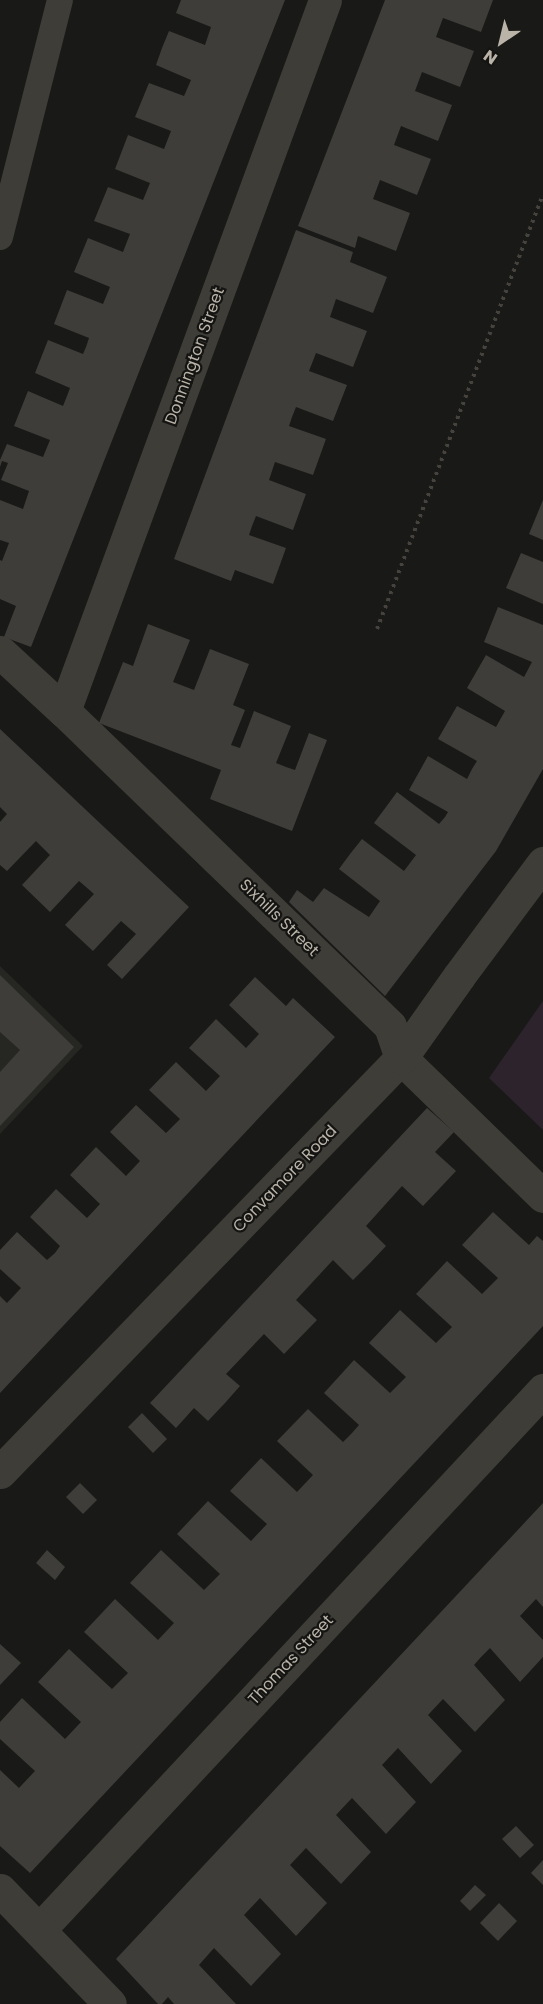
<!DOCTYPE html>
<html>
<head>
<meta charset="utf-8">
<style>
	body { margin:0 }
	#map { position:relative; width:543px; height:2004px; overflow:hidden; background:#191917; font-family:Poppins,sans-serif }
	div>[style] { position:absolute }
	[style*='--x'] { left:calc(var(--x)*1px); top:calc(var(--y)*1px); width:calc(var(--w)*1px); rotate:calc(var(--a)*1deg) }
	.built>* { inset:0; background:#262623 }
	.green>* { inset:0; background:#2d232c }
	.building>* { inset:0; background:#3e3d39 }
	.path>* { height:4px; margin-top:-2px; transform-origin:0; background:repeating-linear-gradient(90deg,#46433e 0 3px,transparent 0 7.5px) }
	.service>* { height:26px; margin:-13px; padding:0 13px; transform-origin:13px; border-radius:13px; background:#3f3d38 }
	.minor>* { height:33px; margin:-16.5px; padding:0 16.5px; transform-origin:16.5px; border-radius:16.5px; background:#3f3d38 }
	.tertiary>* { height:33px; margin:-16.5px; padding:0 16.5px; transform-origin:16.5px; border-radius:16.5px; background:#3f3d38 }
	span { translate:-50% -50%; white-space:nowrap; text-align:center; line-height:1.15; -webkit-text-stroke:4.5px #141412; paint-order:stroke }
	.street-label { font-size:16px; color:#bab3a8 }
	.north { position:absolute; left:471px; top:12px; width:60px; height:60px; -webkit-text-stroke:4px #141412; paint-order:stroke; rotate:215deg; font-size:16px; font-weight:700; line-height:24px; text-align:center; color:#bab3a8 }
	.north::after { content:''; display:block; margin:auto; width:21px; height:27px; background:#bab3a8; clip-path:polygon(50% 0,100% 100%,50% 72%,0 100%) }
</style>
</head>
<body>
<div id="map">
	<div class="built">
		<div style="clip-path:polygon(0 966px,83px 1046px,0 1134px)"></div>
	</div>
	<div class="green">
		<div style="clip-path:polygon(543px 1001px,543px 1130px,489px 1078px)"></div>
	</div>
	<div class="building">
		<div style="clip-path:polygon(181px 0,285px 0,31px 647px,4px 637px,16px 606px,0 599px,0 560px,2px 561px,9px 543px,0 540px,0 500px,23px 509px,29px 491px,1px 480px,8px 463px,2px 461px,0 467px,0 460px,7px 444px,43px 457px,50px 440px,14px 426px,28px 391px,63px 406px,67px 396px,70px 388px,35px 373px,48px 340px,83px 354px,86px 347px,89px 338px,54px 324px,67px 290px,103px 304px,110px 287px,74px 272px,88px 238px,123px 252px,130px 234px,94px 221px,108px 187px,143px 200px,150px 183px,115px 169px,128px 135px,164px 149px,171px 131px,135px 117px,149px 83px,184px 96px,191px 80px,156px 65px,162px 48px,169px 31px,205px 45px,211px 27px,176px 13px)"></div>
		<div style="clip-path:polygon(385px 0,493px 0,481px 32px,443px 18px,436px 37px,474px 51px,460px 87px,422px 72px,415px 91px,452px 105px,438px 141px,401px 126px,394px 145px,431px 159px,417px 195px,380px 180px,373px 199px,410px 213px,396px 251px,358px 236px,355px 248px,298px 226px)"></div>
		<div style="clip-path:polygon(296px 230px,353px 252px,350px 262px,387px 277px,373px 313px,336px 299px,330px 317px,367px 331px,353px 367px,316px 353px,309px 371px,347px 385px,333px 421px,296px 407px,292px 417px,289px 426px,326px 439px,313px 475px,275px 462px,269px 480px,306px 494px,293px 530px,256px 516px,252px 526px,249px 535px,286px 548px,273px 584px,235px 570px,231px 581px,174px 559px)"></div>
		<div style="clip-path:polygon(543px 500px,543px 540px,529px 534px)"></div>
		<div style="clip-path:polygon(521px 553px,543px 562px,543px 604px,506px 588px)"></div>
		<div style="clip-path:polygon(498px 607px,543px 625px,543px 769px,496px 851px,385px 996px,289px 902px,297px 890px,313px 902px,324px 888px,369px 917px,380px 901px,339px 869px,350px 854px,362px 839px,404px 871px,416px 855px,374px 823px,386px 807px,397px 792px,439px 824px,445px 817px,448px 812px,409px 790px,428px 756px,467px 779px,472px 769px,477px 761px,438px 739px,457px 706px,496px 727px,501px 718px,505px 711px,467px 688px,486px 655px,524px 677px,532px 662px,484px 642px)"></div>
		<div style="clip-path:polygon(148px 624px,190px 640px,173px 682px,194px 690px,210px 649px,249px 664px,233px 705px,245px 710px,231px 745px,240px 748px,254px 711px,291px 726px,276px 763px,286px 767px,295px 770px,309px 733px,327px 740px,292px 831px,210px 799px,221px 770px,99px 723px,123px 662px,133px 666px)"></div>
		<div style="clip-path:polygon(0 729px,189px 907px,122px 979px,107px 965px,136px 934px,121px 921px,93px 951px,65px 925px,94px 894px,86px 887px,79px 881px,50px 912px,22px 885px,50px 855px,36px 841px,7px 871px,0 865px,0 822px,7px 814px,0 807px)"></div>
		<div style="clip-path:polygon(0 975px,74px 1047px,0 1126px,0 1072px,20px 1050px,0 1032px)"></div>
		<div style="clip-path:polygon(255px 977px,286px 1006px,293px 998px,335px 1037px,0 1393px,0 1296px,7px 1303px,21px 1288px,0 1269px,0 1250px,17px 1232px,47px 1260px,55px 1253px,60px 1246px,30px 1217px,56px 1189px,87px 1218px,100px 1204px,70px 1175px,96px 1147px,126px 1176px,140px 1161px,110px 1132px,136px 1105px,166px 1133px,180px 1119px,149px 1090px,176px 1062px,206px 1091px,220px 1076px,189px 1048px,216px 1019px,246px 1048px,259px 1034px,229px 1005px)"></div>
		<div style="clip-path:polygon(427px 1108px,454px 1132px,435px 1152px,456px 1171px,423px 1206px,402px 1186px,366px 1226px,386px 1246px,370px 1263px,353px 1280px,333px 1260px,296px 1300px,317px 1320px,284px 1354px,264px 1334px,226px 1374px,240px 1386px,225px 1403px,208px 1421px,194px 1408px,176px 1428px,150px 1403px)"></div>
		<div style="clip-path:polygon(493px 1212px,529px 1245px,537px 1236px,543px 1241px,543px 1326px,30px 1873px,0 1846px,0 1770px,19px 1788px,35px 1771px,0 1739px,0 1722px,22px 1698px,65px 1739px,81px 1722px,38px 1682px,69px 1649px,112px 1689px,128px 1673px,84px 1632px,115px 1599px,158px 1640px,174px 1623px,130px 1583px,161px 1550px,204px 1590px,220px 1574px,177px 1534px,208px 1501px,251px 1541px,267px 1524px,230px 1491px,261px 1458px,297px 1492px,313px 1475px,277px 1441px,308px 1409px,343px 1442px,352px 1433px,359px 1425px,324px 1393px,354px 1360px,390px 1393px,406px 1377px,369px 1343px,400px 1310px,436px 1343px,452px 1327px,416px 1294px,447px 1261px,482px 1294px,498px 1278px,462px 1245px)"></div>
		<div style="clip-path:polygon(142px 1413px,167px 1439px,153px 1453px,128px 1427px)"></div>
		<div style="clip-path:polygon(80px 1483px,97px 1500px,83px 1514px,66px 1497px)"></div>
		<div style="clip-path:polygon(543px 1503px,543px 1607px,536px 1599px,520px 1616px,543px 1640px,543px 1657px,520px 1682px,490px 1648px,481px 1657px,474px 1665px,505px 1700px,475px 1732px,443px 1699px,428px 1715px,462px 1751px,431px 1784px,398px 1748px,382px 1765px,416px 1802px,386px 1834px,352px 1798px,336px 1815px,371px 1852px,341px 1884px,306px 1848px,290px 1865px,327px 1903px,296px 1936px,260px 1898px,244px 1915px,281px 1954px,251px 1986px,214px 1948px,199px 1965px,236px 2004px,174px 2004px,168px 1997px,162px 2004px,158px 2004px,116px 1959px)"></div>
		<div style="clip-path:polygon(47px 1550px,65px 1567px,55px 1580px,36px 1563px)"></div>
		<div style="clip-path:polygon(0 1644px,21px 1663px,0 1685px)"></div>
		<div style="clip-path:polygon(516px 1826px,534px 1845px,520px 1858px,502px 1839px)"></div>
		<div style="clip-path:polygon(543px 1860px,543px 1885px,531px 1873px)"></div>
		<div style="clip-path:polygon(475px 1885px,486px 1895px,470px 1911px,460px 1901px)"></div>
		<div style="clip-path:polygon(499px 1903px,517px 1921px,498px 1941px,480px 1923px)"></div>
	</div>
	<div class="path">
		<div style="--x:377;--y:629;--w:465;--a:-69.1"></div>
	</div>
	<div class="service">
		<div style="--x:0;--y:237;--w:244;--a:-75.8"></div>
	</div>
	<div class="minor">
		<div style="--x:0;--y:652;--w:87;--a:42.7"></div>
		<div style="--x:64;--y:711;--w:453;--a:44"></div>
		<div style="--x:390;--y:1026;--w:34;--a:71"></div>
		<div style="--x:401;--y:1058;--w:198;--a:44.2"></div>
		<div style="--x:64;--y:711;--w:757;--a:-69.84"></div>
		<div style="--x:0;--y:1472;--w:576;--a:-45.91"></div>
		<div style="--x:401;--y:1058;--w:100;--a:-54.7"></div>
		<div style="--x:459;--y:976;--w:141;--a:-53.4"></div>
		<div style="--x:39;--y:1930;--w:739;--a:-46.97"></div>
	</div>
	<div class="tertiary">
		<div style="--x:0;--y:1890;--w:158;--a:46"></div>
	</div>
	<div class="street-label">
		<span style="left:195px;top:356px;rotate:-70deg">Donnington Street</span>
		<span style="left:279px;top:918px;rotate:44deg">Sixhills Street</span>
		<span style="left:285px;top:1179px;rotate:-46deg">Convamore Road</span>
		<span style="left:291px;top:1660px;rotate:-47deg">Thomas Street</span>
	</div>
	<div class="north">N</div>
</div>
</body>
</html>
